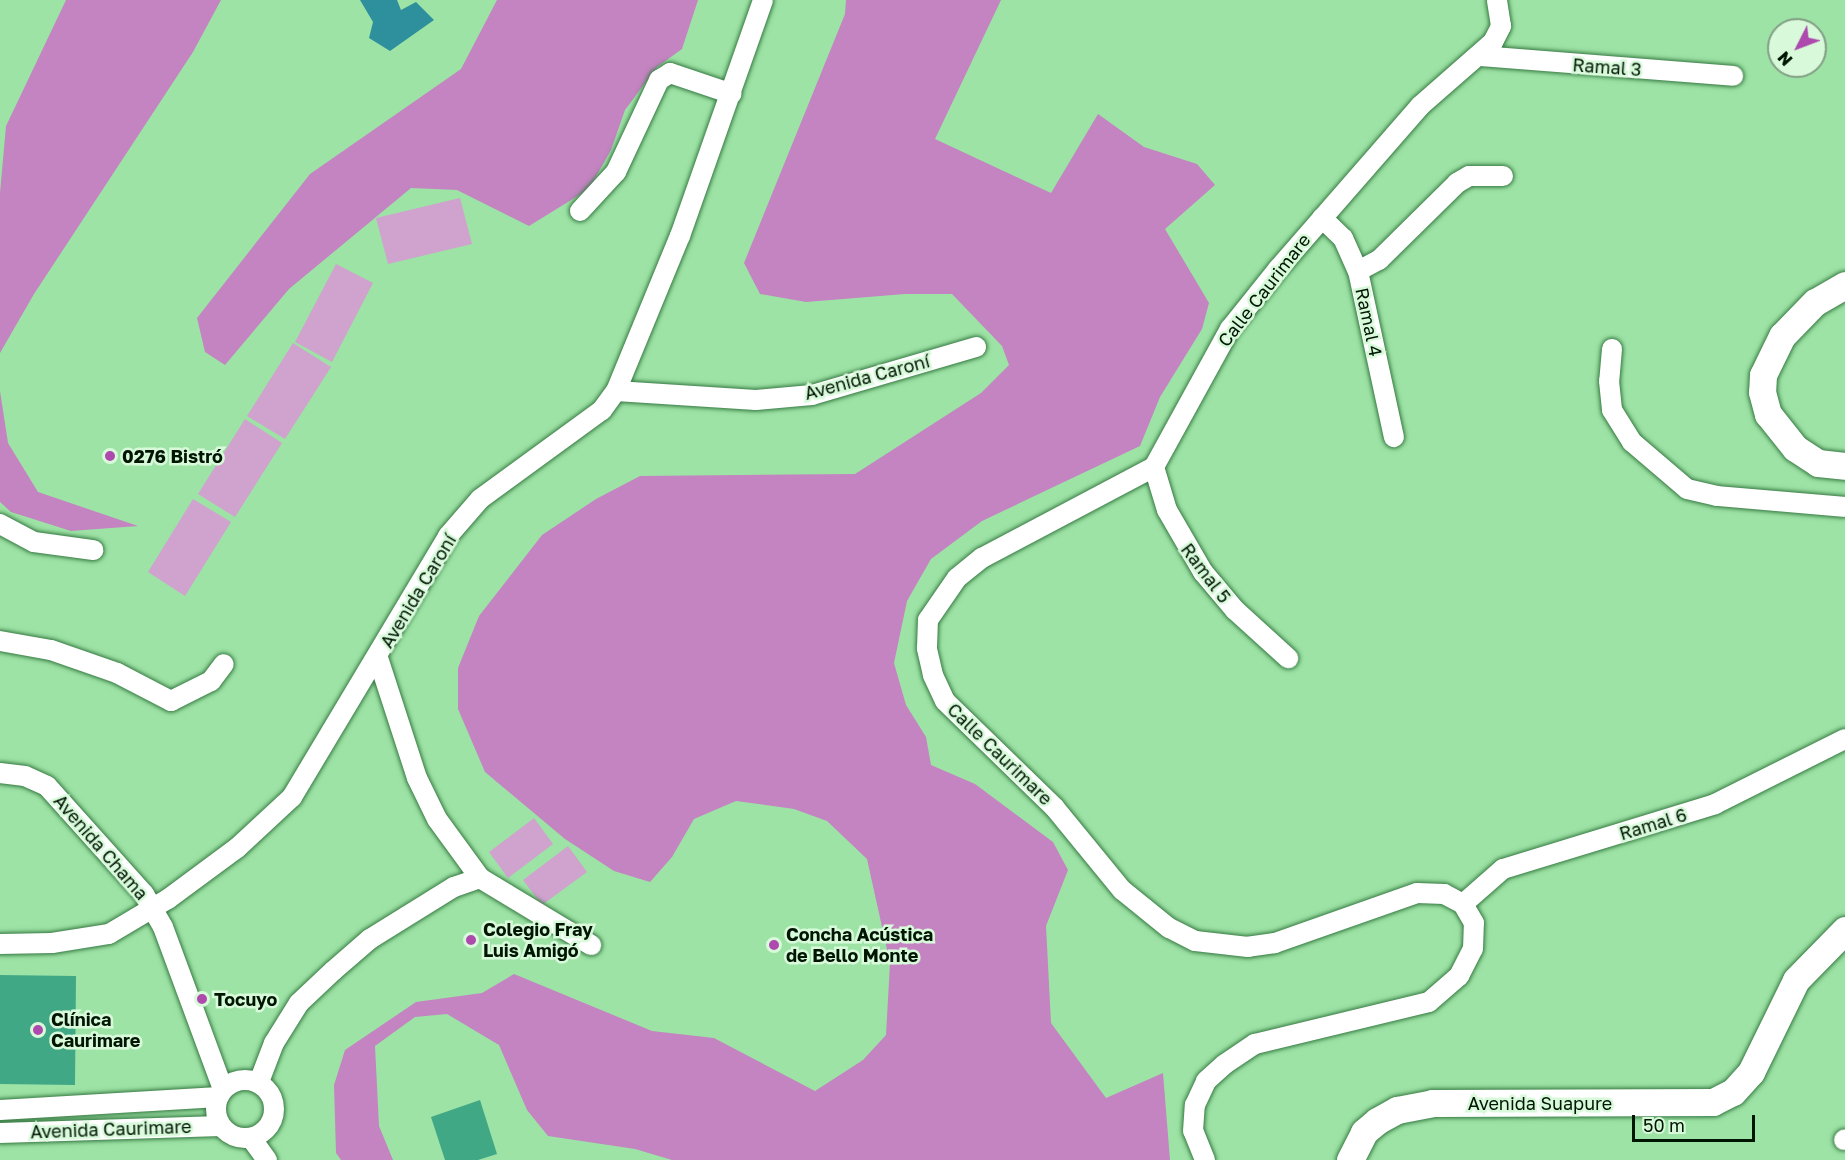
<!DOCTYPE html>
<html>
<head>
<meta charset="utf-8">
<style>
	body { margin:0 }
	#map { position:relative; width:1845px; height:1160px; overflow:hidden; background:#9de3a5; font-family:"Golos Text",sans-serif }
	div>[style] { position:absolute }
	[style*='--x'] { left:calc(var(--x)*1px); top:calc(var(--y)*1px); width:calc(var(--w)*1px); rotate:calc(var(--a)*1deg) }
	.green>* { inset:0; background:#d0a2ce }
	.forest>* { inset:0; background:#c384c1 }
	.water>* { inset:0; background:#2f909d }
	.building>* { inset:0; background:#41a886 }
	.roads { filter:drop-shadow(0 0 2px #377a43) drop-shadow(0 0 2px #377a43) }
	.street>* { height:20px; margin:-10px; padding:0 10px; transform-origin:10px; border-radius:10px; background:#fff }
	.street>.ring { margin:-10px; padding:0; box-sizing:content-box; background:none; border:20px solid #fff; border-radius:50% }
	.secondary>* { height:27px; margin:-13.5px; padding:0 13.5px; transform-origin:13.5px; border-radius:13.5px; background:#fff }
	.dots>* { width:16px; height:16px; translate:-50% -50%; box-sizing:border-box; border:3px solid #d8fadb; border-radius:50% }
	span { translate:-50% -50%; white-space:nowrap; text-align:center; line-height:1.15; -webkit-text-stroke:5px #d8fadb; paint-order:stroke }
	.street-label { font-size:18px; color:#001603 }
	.poi-label { font-size:18px; color:#001603; font-weight:700 }
	.left { translate:0 -50%; text-align:left }
	.north { position:absolute; left:1767px; top:18px; width:60px; height:60px; box-sizing:border-box; background:#d8fadb; border:2px solid #829f85; border-radius:50%; rotate:228deg; font-size:16px; font-weight:700; line-height:24px; text-align:center; color:#001603 }
	.north::after { content:''; display:block; margin:auto; width:21px; height:27px; background:#ae49ae; clip-path:polygon(50% 0,100% 100%,50% 72%,0 100%) }
	.scale { position:absolute; left:1632px; top:1115px; width:123px; height:27px; box-sizing:border-box; border:3px solid #001603; border-top:0; padding-left:8px; font-size:18px; line-height:21px; white-space:nowrap; color:#001603; -webkit-text-stroke:4px #d8fadb; paint-order:stroke }
</style>
</head>
<body>
<div id="map">
	<div class="green">
		<div style="clip-path:polygon(460px 198px,472px 244px,388px 264px,376px 218px)"></div>
		<div style="clip-path:polygon(336px 264px,373px 283px,332px 362px,295px 342px)"></div>
		<div style="clip-path:polygon(293px 343px,331px 367px,285px 439px,247px 416px)"></div>
		<div style="clip-path:polygon(245px 419px,282px 443px,235px 517px,198px 494px)"></div>
		<div style="clip-path:polygon(193px 499px,231px 522px,185px 596px,148px 572px)"></div>
		<div style="clip-path:polygon(534px 818px,553px 844px,508px 878px,489px 852px)"></div>
		<div style="clip-path:polygon(568px 846px,587px 872px,542px 905px,523px 880px)"></div>
	</div>
	<div class="forest">
		<div style="clip-path:polygon(66px 0,221px 0,193px 52px,34px 294px,0 353px,0 193px,6px 126px)"></div>
		<div style="clip-path:polygon(497px 0,698px 0,682px 49px,657px 67px,625px 110px,611px 150px,589px 189px,529px 226px,457px 190px,411px 188px,289px 289px,225px 365px,205px 352px,197px 318px,310px 174px,461px 69px)"></div>
		<div style="clip-path:polygon(846px 0,1001px 0,935px 139px,1051px 193px,1098px 114px,1144px 147px,1197px 164px,1215px 185px,1165px 229px,1209px 303px,1202px 329px,1160px 397px,1140px 446px,982px 521px,931px 559px,907px 601px,894px 663px,906px 705px,926px 737px,931px 765px,975px 784px,1053px 842px,1068px 870px,1046px 926px,1051px 1023px,1106px 1098px,1163px 1073px,1170px 1160px,672px 1160px,635px 1149px,548px 1136px,527px 1110px,499px 1045px,447px 1014px,415px 1017px,375px 1046px,379px 1126px,393px 1160px,341px 1160px,336px 1153px,334px 1085px,345px 1050px,416px 1002px,482px 993px,514px 974px,652px 1031px,714px 1038px,815px 1091px,863px 1060px,886px 1035px,890px 963px,867px 859px,827px 821px,794px 809px,736px 801px,694px 819px,672px 857px,650px 882px,614px 871px,565px 839px,485px 772px,458px 709px,458px 668px,479px 616px,542px 535px,596px 499px,640px 476px,855px 474px,981px 393px,1009px 365px,1002px 346px,952px 294px,905px 294px,806px 302px,760px 294px,744px 263px,845px 14px)"></div>
		<div style="clip-path:polygon(0 391px,8px 443px,38px 492px,138px 526px,71px 531px,11px 512px,0 502px)"></div>
	</div>
	<div class="water">
		<div style="clip-path:polygon(360px 0,397px 0,401px 10px,416px 2px,434px 20px,390px 51px,369px 38px,373px 22px)"></div>
	</div>
	<div class="building">
		<div style="clip-path:polygon(0 975px,76px 976px,75px 1085px,0 1084px)"></div>
		<div style="clip-path:polygon(480px 1100px,497px 1154px,478px 1160px,445px 1160px,431px 1117px)"></div>
	</div>
	<div class="roads">
		<div class="street">
			<div style="--x:1481;--y:56;--w:253;--a:4.5"></div>
			<div style="--x:580;--y:211;--w:53;--a:-47.3"></div>
			<div style="--x:616;--y:172;--w:102;--a:-64.9"></div>
			<div style="--x:659;--y:80;--w:13;--a:-32"></div>
			<div style="--x:670;--y:73;--w:65;--a:18.7"></div>
			<div style="--x:1322;--y:218;--w:29;--a:44"></div>
			<div style="--x:1343;--y:238;--w:36;--a:66"></div>
			<div style="--x:1358;--y:271;--w:170;--a:77.8"></div>
			<div style="--x:1358;--y:271;--w:24;--a:-28"></div>
			<div style="--x:1379;--y:260;--w:110;--a:-44.6"></div>
			<div style="--x:1457;--y:183;--w:14;--a:-30"></div>
			<div style="--x:1469;--y:176;--w:34;--a:0"></div>
			<div style="--x:1612;--y:349;--w:32;--a:95"></div>
			<div style="--x:1609;--y:381;--w:29;--a:84"></div>
			<div style="--x:1612;--y:410;--w:38;--a:58"></div>
			<div style="--x:1632;--y:442;--w:72;--a:40.5"></div>
			<div style="--x:1687;--y:489;--w:31;--a:13"></div>
			<div style="--x:1717;--y:496;--w:128;--a:4.9"></div>
			<div style="--x:616;--y:391;--w:140;--a:3.7"></div>
			<div style="--x:756;--y:400;--w:56;--a:-5.1"></div>
			<div style="--x:812;--y:395;--w:171;--a:-16.3"></div>
			<div style="--x:1154;--y:467;--w:45;--a:73.2"></div>
			<div style="--x:1167;--y:510;--w:72;--a:59.9"></div>
			<div style="--x:1203;--y:572;--w:50;--a:49.9"></div>
			<div style="--x:1235;--y:610;--w:72;--a:42.2"></div>
			<div style="--x:0;--y:524;--w:38;--a:28"></div>
			<div style="--x:34;--y:542;--w:60;--a:7.7"></div>
			<div style="--x:0;--y:641;--w:52;--a:10"></div>
			<div style="--x:51;--y:650;--w:70;--a:19.2"></div>
			<div style="--x:117;--y:673;--w:61;--a:27.4"></div>
			<div style="--x:171;--y:701;--w:45;--a:-26.6"></div>
			<div style="--x:211;--y:681;--w:21;--a:-53"></div>
			<div style="--x:0;--y:773;--w:25;--a:7"></div>
			<div style="--x:25;--y:776;--w:24;--a:24"></div>
			<div style="--x:47;--y:786;--w:145;--a:48.1"></div>
			<div style="--x:144;--y:894;--w:38;--a:60"></div>
			<div style="--x:163;--y:927;--w:173;--a:69.7"></div>
			<div style="--x:480;--y:878;--w:130;--a:31.1"></div>
			<div style="--x:1463;--y:904;--w:53;--a:-41.2"></div>
			<div style="--x:1503;--y:869;--w:222;--a:-17"></div>
			<div style="--x:1715;--y:804;--w:145;--a:-26.6"></div>
			<div style="--x:0;--y:944;--w:52;--a:-1.1"></div>
			<div style="--x:52;--y:943;--w:58;--a:-9"></div>
			<div style="--x:109;--y:934;--w:69;--a:-30.7"></div>
			<div style="--x:168;--y:899;--w:86;--a:-36.5"></div>
			<div style="--x:237;--y:848;--w:75;--a:-42.8"></div>
			<div style="--x:292;--y:797;--w:304;--a:-59.1"></div>
			<div style="--x:448;--y:536;--w:49;--a:-49.1"></div>
			<div style="--x:480;--y:499;--w:151;--a:-36.1"></div>
			<div style="--x:602;--y:410;--w:24;--a:-54"></div>
			<div style="--x:616;--y:391;--w:168;--a:-67.6"></div>
			<div style="--x:680;--y:236;--w:250;--a:-70.6"></div>
			<div class="ring" style="left:216px;top:1080px;width:38px;height:38px"></div>
			<div style="--x:259;--y:1082;--w:42;--a:-69"></div>
			<div style="--x:274;--y:1043;--w:47;--a:-58"></div>
			<div style="--x:299;--y:1003;--w:47;--a:-43.3"></div>
			<div style="--x:333;--y:971;--w:49;--a:-40.9"></div>
			<div style="--x:370;--y:939;--w:99;--a:-31.8"></div>
			<div style="--x:454;--y:887;--w:28;--a:-19"></div>
			<div style="--x:480;--y:878;--w:73;--a:-126.1"></div>
			<div style="--x:437;--y:819;--w:46;--a:-116"></div>
			<div style="--x:417;--y:778;--w:126;--a:-108"></div>
			<div style="--x:0;--y:1110;--w:219;--a:-3.4"></div>
			<div style="--x:0;--y:1133;--w:221;--a:-1.8"></div>
			<div style="--x:251;--y:1138;--w:27;--a:54"></div>
			<div style="--x:1844;--y:1140;--w:1;--a:-45"></div>
			<div style="--x:1205;--y:1160;--w:31;--a:-112"></div>
			<div style="--x:1193;--y:1131;--w:26;--a:-86"></div>
			<div style="--x:1195;--y:1105;--w:26;--a:-65"></div>
			<div style="--x:1206;--y:1081;--w:25;--a:-42"></div>
			<div style="--x:1225;--y:1064;--w:36;--a:-34"></div>
			<div style="--x:1255;--y:1044;--w:179;--a:-13.6"></div>
			<div style="--x:1429;--y:1002;--w:40;--a:-41"></div>
			<div style="--x:1459;--y:976;--w:30;--a:-63"></div>
			<div style="--x:1473;--y:949;--w:26;--a:-88"></div>
			<div style="--x:1474;--y:923;--w:22;--a:-120"></div>
			<div style="--x:1463;--y:904;--w:21;--a:-152"></div>
			<div style="--x:1444;--y:894;--w:27;--a:-178"></div>
			<div style="--x:1417;--y:893;--w:151;--a:160.6"></div>
			<div style="--x:1275;--y:943;--w:27;--a:172"></div>
			<div style="--x:1248;--y:947;--w:53;--a:-173.5"></div>
			<div style="--x:1195;--y:941;--w:29;--a:-153"></div>
			<div style="--x:1169;--y:928;--w:60;--a:-141"></div>
			<div style="--x:1122;--y:890;--w:106;--a:-129.3"></div>
			<div style="--x:1055;--y:808;--w:153;--a:-135.8"></div>
			<div style="--x:945;--y:701;--w:29;--a:-115"></div>
			<div style="--x:933;--y:675;--w:28;--a:-103"></div>
			<div style="--x:927;--y:648;--w:28;--a:-88"></div>
			<div style="--x:928;--y:620;--w:51;--a:-55.4"></div>
			<div style="--x:957;--y:578;--w:32;--a:-39"></div>
			<div style="--x:982;--y:558;--w:195;--a:-27.9"></div>
			<div style="--x:1154;--y:467;--w:158;--a:-61.2"></div>
			<div style="--x:1230;--y:329;--w:77;--a:-51.3"></div>
			<div style="--x:1278;--y:269;--w:216;--a:-48.9"></div>
			<div style="--x:1420;--y:106;--w:97;--a:-41.2"></div>
			<div style="--x:1493;--y:42;--w:18;--a:-63"></div>
			<div style="--x:1501;--y:26;--w:26;--a:-99"></div>
		</div>
		<div class="secondary">
			<div style="--x:1845;--y:285;--w:34;--a:150"></div>
			<div style="--x:1815;--y:302;--w:47;--a:134.1"></div>
			<div style="--x:1782;--y:336;--w:43;--a:116"></div>
			<div style="--x:1763;--y:375;--w:17;--a:93"></div>
			<div style="--x:1762;--y:392;--w:23;--a:75"></div>
			<div style="--x:1768;--y:414;--w:43;--a:51.5"></div>
			<div style="--x:1795;--y:448;--w:27;--a:33"></div>
			<div style="--x:1818;--y:463;--w:27;--a:6"></div>
			<div style="--x:1350;--y:1160;--w:31;--a:-63"></div>
			<div style="--x:1364;--y:1132;--w:17;--a:-40"></div>
			<div style="--x:1377;--y:1121;--w:23;--a:-29"></div>
			<div style="--x:1397;--y:1110;--w:36;--a:-11"></div>
			<div style="--x:1432;--y:1103;--w:281;--a:-0.2"></div>
			<div style="--x:1713;--y:1102;--w:22;--a:-27"></div>
			<div style="--x:1733;--y:1092;--w:27;--a:-48"></div>
			<div style="--x:1751;--y:1072;--w:102;--a:-63.9"></div>
			<div style="--x:1796;--y:980;--w:70;--a:-45.6"></div>
		</div>
	</div>
	<div class="dots">
		<div style="left:110px;top:456px;background:#ae49ae"></div>
		<div style="left:471px;top:940px;background:#ae49ae"></div>
		<div style="left:774px;top:945px;background:#ae49ae"></div>
		<div style="left:202px;top:999px;background:#ae49ae"></div>
		<div style="left:38px;top:1030px;background:#ae49ae"></div>
	</div>
	<div class="street-label">
		<span style="left:1607px;top:67px;rotate:4deg">Ramal 3</span>
		<span style="left:1264px;top:290px;rotate:-52deg">Calle Caurimare</span>
		<span style="left:1369px;top:322px;rotate:78deg">Ramal 4</span>
		<span style="left:867px;top:377px;rotate:-15deg">Avenida Caroní</span>
		<span style="left:1206px;top:573px;rotate:53deg">Ramal 5</span>
		<span style="left:418px;top:591px;rotate:-59deg">Avenida Caroní</span>
		<span style="left:1000px;top:754px;rotate:44deg">Calle Caurimare</span>
		<span style="left:1653px;top:824px;rotate:-17deg">Ramal 6</span>
		<span style="left:101px;top:847px;rotate:49deg">Avenida Chama</span>
		<span style="left:1540px;top:1103px">Avenida Suapure</span>
		<span style="left:111px;top:1129px;rotate:-2deg">Avenida Caurimare</span>
	</div>
	<div class="poi-label">
		<span class="left" style="left:122px;top:456px">0276 Bistró</span>
		<span class="left" style="left:483px;top:940px">Colegio Fray<br>Luis Amigó</span>
		<span class="left" style="left:786px;top:945px">Concha Acústica<br>de Bello Monte</span>
		<span class="left" style="left:214px;top:999px">Tocuyo</span>
		<span class="left" style="left:51px;top:1030px">Clínica<br>Caurimare</span>
	</div>
	<div class="north">N</div>
	<div class="scale">50 m</div>
</div>
</body>
</html>
